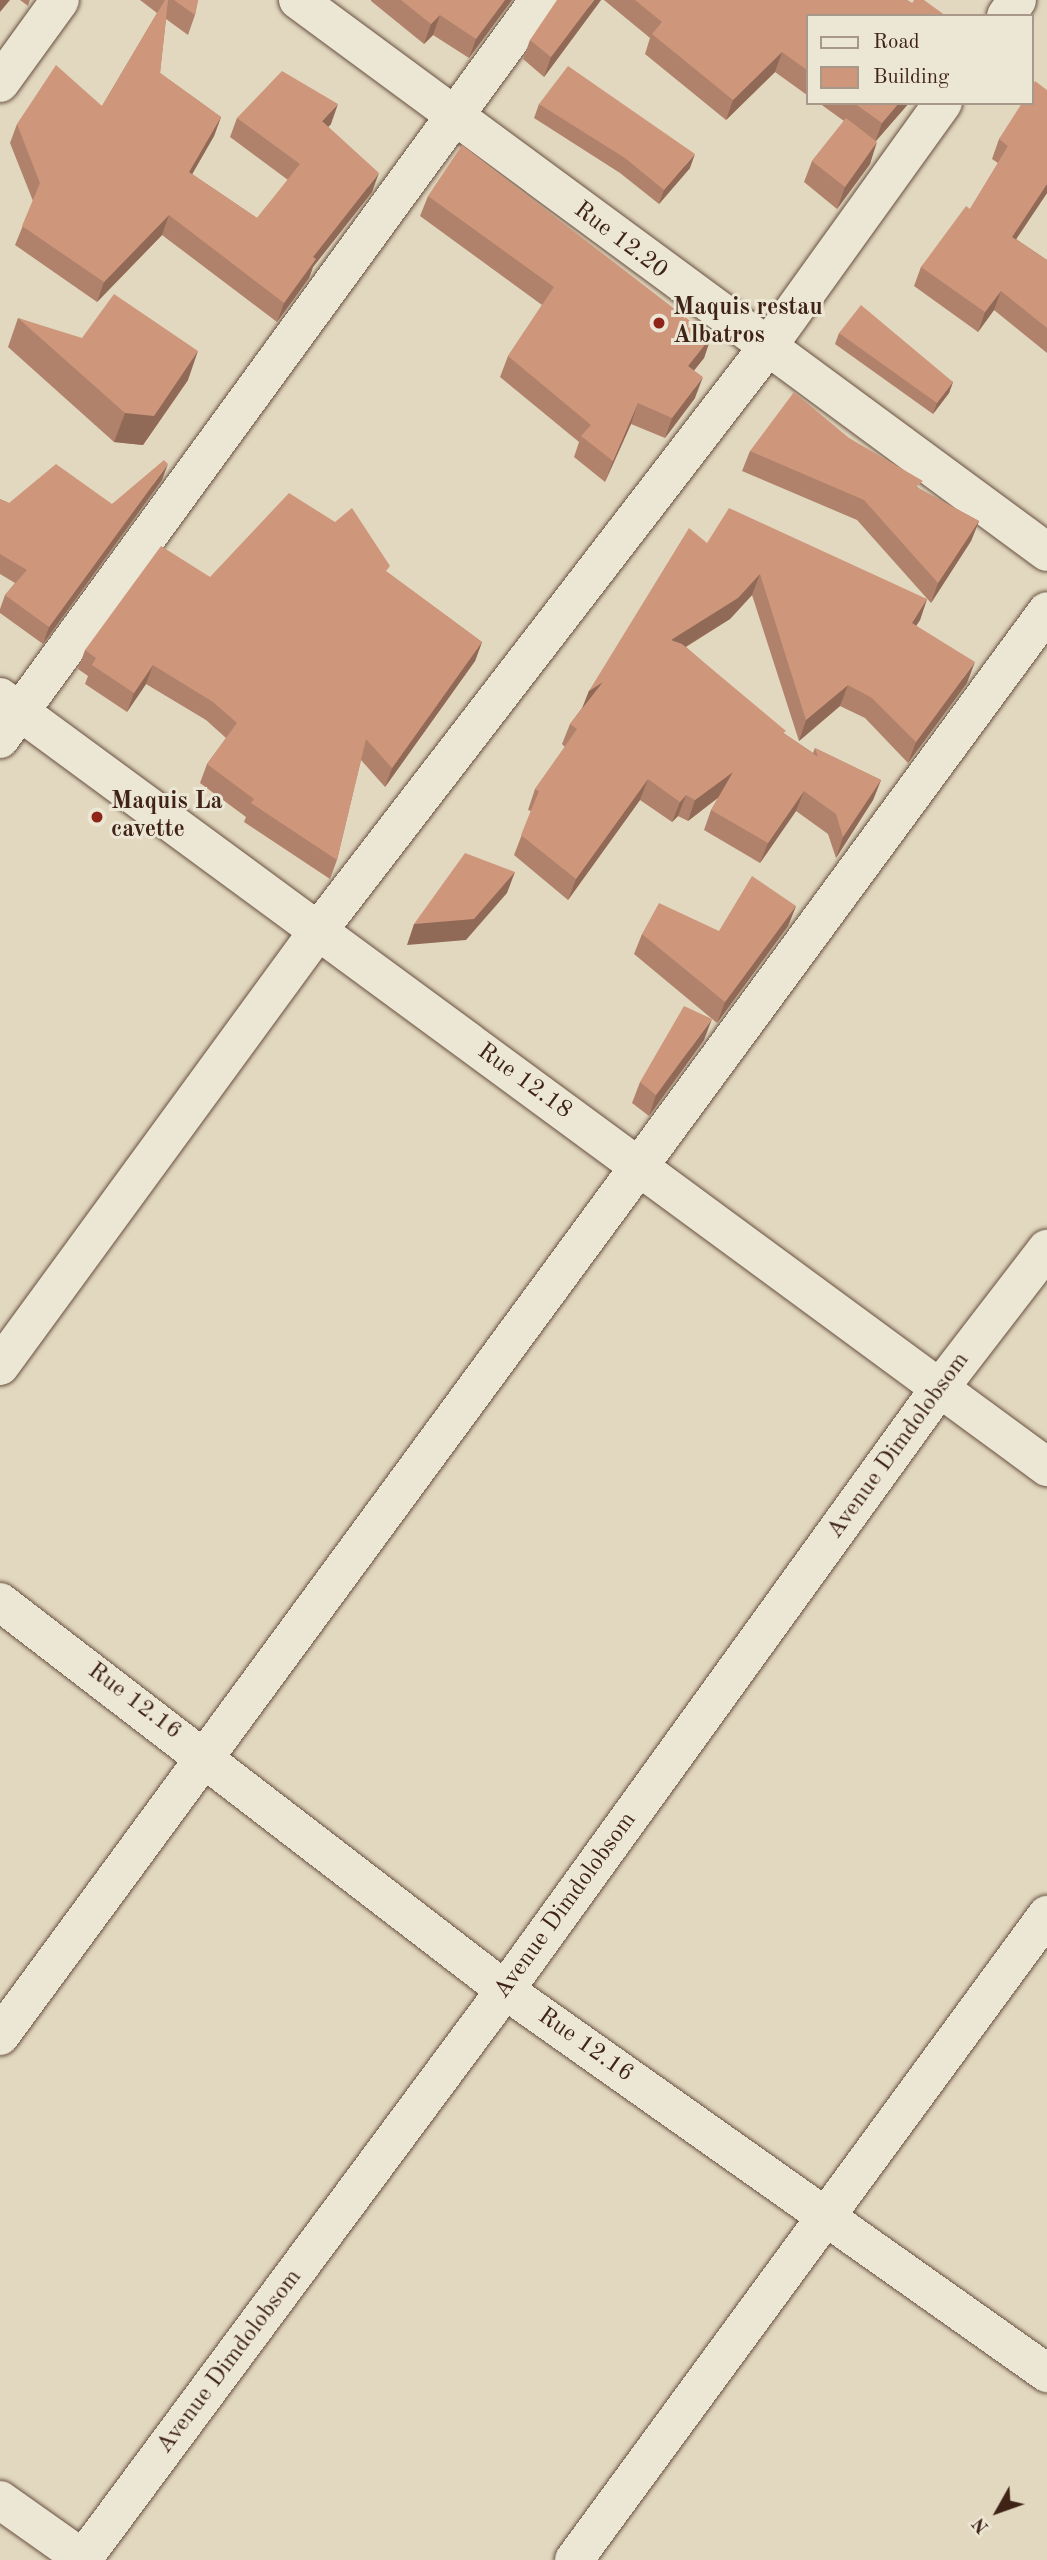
<!DOCTYPE html>
<html>
<head>
<meta charset="utf-8">
<style>
	body { margin:0 }
	#map { position:relative; width:1047px; height:2560px; overflow:hidden; background:#e2d8bf; font-family:"Old Standard TT",serif }
	div>[style] { position:absolute }
	[style*='--x'] { left:calc(var(--x)*1px); top:calc(var(--y)*1px); width:calc(var(--w)*1px); rotate:calc(var(--a)*1deg) }
	.roads { filter:drop-shadow(0 0 2px #685040) drop-shadow(0 0 2px #685040) }
	.street>* { height:38px; margin:-19px; padding:0 19px; transform-origin:19px; border-radius:19px; background:#ece6d5 }
	.wall>* { inset:0; background:#b1826b }
	.shaded-wall>* { inset:0; background:#906a57 }
	.building>* { inset:0; background:#ce977c }
	.dots>* { width:19px; height:19px; translate:-50% -50%; box-sizing:border-box; border:4px solid #ece6d5; border-radius:50% }
	span { translate:-50% -50%; white-space:nowrap; text-align:center; line-height:1.15; -webkit-text-stroke:6px #ece6d5; paint-order:stroke }
	.street-label { font-size:24px; color:#3f2316 }
	.poi-label { font-size:24px; color:#3f2316; font-weight:700 }
	.left { translate:0 -50%; text-align:left }
	.legend { position:absolute; left:806px; top:14px; width:228px; height:91px; box-sizing:border-box; background:#ece6d5; border:2px solid #a79889; margin:0; padding:9px 12px; list-style:none; font-size:21px; color:#3f2316 }
	.legend li { display:flex; align-items:center; gap:14px; height:35px }
	.legend b { width:35px; border:2px solid #a79889 }
	.north { position:absolute; left:963px; top:2476px; width:70px; height:70px; -webkit-text-stroke:5px #ece6d5; paint-order:stroke; rotate:230deg; font-size:19px; font-weight:700; line-height:28px; text-align:center; color:#3f2316 }
	.north::after { content:''; display:block; margin:auto; width:24px; height:32px; background:#3f2316; clip-path:polygon(50% 0,100% 100%,50% 72%,0 100%) }
</style>
</head>
<body>
<div id="map">
	<div class="roads">
		<div class="street">
			<div style="--x:298;--y:0;--w:930;--a:36.39"></div>
			<div style="--x:1006;--y:16;--w:19;--a:-55"></div>
			<div style="--x:0;--y:83;--w:102;--a:-54.1"></div>
			<div style="--x:0;--y:697;--w:1300;--a:36.33"></div>
			<div style="--x:0;--y:739;--w:915;--a:-53.89"></div>
			<div style="--x:0;--y:1366;--w:539;--a:-53.83"></div>
			<div style="--x:318;--y:931;--w:734;--a:-52.41"></div>
			<div style="--x:766;--y:349;--w:303;--a:-54.3"></div>
			<div style="--x:0;--y:1602;--w:637;--a:37.54"></div>
			<div style="--x:505;--y:1990;--w:664;--a:35.25"></div>
			<div style="--x:0;--y:2036;--w:1768;--a:-53.69"></div>
			<div style="--x:0;--y:2500;--w:104;--a:35.2"></div>
			<div style="--x:82;--y:2560;--w:710;--a:-53.42"></div>
			<div style="--x:505;--y:1990;--w:741;--a:-54.17"></div>
			<div style="--x:939;--y:1389;--w:177;--a:-52.4"></div>
			<div style="--x:574;--y:2560;--w:800;--a:-53.75"></div>
		</div>
	</div>
	<div class="wall">
		<div style="clip-path:polygon(20px 0,30px 0,28px 6px)"></div>
		<div style="clip-path:polygon(140px 0,198px 0,195px 15px,188px 35px,166px 19px,160px 73px,221px 117px,214px 136px,192px 174px,257px 218px,288px 180px,230px 137px,237px 118px,331px 124px,328px 127px,372px 192px,313px 267px,309px 278px,277px 322px,162px 235px,97px 302px,15px 245px,33px 201px,10px 143px,17px 124px,102px 106px,157px 13px)"></div>
		<div style="clip-path:polygon(371px 0,512px 0,469px 58px,433px 35px,424px 44px,371px 1px)"></div>
		<div style="clip-path:polygon(601px 0,544px 77px,523px 59px,530px 40px)"></div>
		<div style="clip-path:polygon(604px 0,907px 0,912px 3px,946px 16px,807px 16px,807px 95px,775px 72px,726px 120px,645px 54px,650px 38px)"></div>
		<div style="clip-path:polygon(1047px 90px,1047px 193px,1016px 239px,1047px 260px,1047px 353px,994px 310px,978px 332px,914px 286px,921px 267px,970px 209px,998px 163px,992px 159px,999px 139px)"></div>
		<div style="clip-path:polygon(819px 103px,909px 103px,876px 141px,870px 164px,837px 209px,804px 182px,812px 161px,844px 121px)"></div>
		<div style="clip-path:polygon(539px 104px,690px 168px,659px 204px,620px 173px,534px 118px)"></div>
		<div style="clip-path:polygon(428px 196px,711px 337px,704px 358px,694px 370px,695px 398px,665px 438px,631px 424px,605px 482px,574px 457px,579px 442px,500px 377px,508px 356px,542px 305px,420px 216px)"></div>
		<div style="clip-path:polygon(18px 318px,188px 380px,143px 445px,114px 442px,8px 347px)"></div>
		<div style="clip-path:polygon(839px 333px,953px 382px,949px 393px,933px 414px,835px 344px)"></div>
		<div style="clip-path:polygon(849px 438px,920px 489px,979px 521px,971px 541px,931px 603px,857px 520px,742px 471px,750px 451px)"></div>
		<div style="clip-path:polygon(162px 480px,43px 644px,0 613px,0 609px,5px 595px,15px 583px,0 574px,0 499px,9px 503px,112px 504px)"></div>
		<div style="clip-path:polygon(707px 543px,927px 599px,920px 620px,916px 626px,967px 683px,908px 763px,865px 718px,840px 706px,799px 741px,752px 595px,730px 619px,686px 647px,785px 734px,813px 753px,815px 748px,881px 780px,873px 800px,836px 858px,828px 834px,796px 811px,760px 863px,704px 830px,711px 810px,718px 798px,688px 821px,678px 816px,672px 822px,640px 800px,568px 900px,514px 855px,531px 811px,528px 810px,535px 789px,565px 747px,562px 744px,570px 724px,582px 708px,589px 691px)"></div>
		<div style="clip-path:polygon(387px 572px,482px 642px,475px 661px,385px 787px,361px 760px,337px 860px,330px 879px,244px 822px,246px 817px,200px 783px,207px 764px,226px 738px,206px 720px,146px 684px,127px 712px,85px 684px,88px 676px,78px 669px,85px 650px,210px 577px)"></div>
		<div style="clip-path:polygon(796px 906px,788px 926px,717px 1023px,634px 954px,642px 934px,719px 931px)"></div>
		<div style="clip-path:polygon(704px 1040px,649px 1116px,632px 1103px,640px 1082px)"></div>
	</div>
	<div class="shaded-wall">
		<div style="clip-path:polygon(0 0,10px 0,0 12px)"></div>
		<div style="clip-path:polygon(505px 0,512px 0,469px 58px,476px 39px)"></div>
		<div style="clip-path:polygon(594px 0,601px 0,544px 77px,551px 57px)"></div>
		<div style="clip-path:polygon(440px 15px,433px 35px,424px 44px,431px 24px)"></div>
		<div style="clip-path:polygon(782px 52px,775px 72px,726px 120px,733px 100px)"></div>
		<div style="clip-path:polygon(899px 103px,909px 103px,875px 142px,882px 123px)"></div>
		<div style="clip-path:polygon(338px 104px,331px 124px,315px 141px,322px 121px)"></div>
		<div style="clip-path:polygon(221px 117px,214px 136px,182px 192px,189px 172px)"></div>
		<div style="clip-path:polygon(877px 142px,870px 164px,837px 209px,845px 187px)"></div>
		<div style="clip-path:polygon(695px 154px,690px 168px,659px 204px,664px 190px)"></div>
		<div style="clip-path:polygon(379px 173px,372px 192px,313px 267px,309px 278px,277px 322px,284px 303px,313px 257px)"></div>
		<div style="clip-path:polygon(1047px 184px,1047px 193px,1005px 256px,1012px 237px)"></div>
		<div style="clip-path:polygon(169px 215px,162px 235px,97px 302px,104px 282px)"></div>
		<div style="clip-path:polygon(1001px 291px,994px 310px,978px 332px,985px 312px)"></div>
		<div style="clip-path:polygon(711px 337px,704px 358px,681px 387px,688px 366px)"></div>
		<div style="clip-path:polygon(198px 351px,188px 380px,143px 445px,114px 442px,125px 413px)"></div>
		<div style="clip-path:polygon(703px 377px,695px 398px,665px 438px,672px 418px)"></div>
		<div style="clip-path:polygon(953px 382px,949px 393px,933px 414px,937px 403px)"></div>
		<div style="clip-path:polygon(638px 403px,631px 424px,605px 482px,613px 461px)"></div>
		<div style="clip-path:polygon(168px 464px,162px 480px,43px 644px,49px 627px)"></div>
		<div style="clip-path:polygon(979px 521px,971px 541px,931px 603px,938px 583px)"></div>
		<div style="clip-path:polygon(760px 574px,752px 595px,730px 619px,664px 660px,671px 640px)"></div>
		<div style="clip-path:polygon(927px 599px,920px 620px,904px 644px,912px 623px)"></div>
		<div style="clip-path:polygon(482px 642px,475px 661px,385px 787px,392px 768px)"></div>
		<div style="clip-path:polygon(975px 662px,967px 683px,908px 763px,916px 742px)"></div>
		<div style="clip-path:polygon(153px 665px,146px 684px,127px 712px,134px 693px)"></div>
		<div style="clip-path:polygon(603px 682px,581px 712px,589px 691px)"></div>
		<div style="clip-path:polygon(848px 685px,840px 706px,799px 741px,806px 720px)"></div>
		<div style="clip-path:polygon(733px 772px,725px 792px,688px 821px,695px 800px)"></div>
		<div style="clip-path:polygon(648px 779px,640px 800px,568px 900px,576px 879px)"></div>
		<div style="clip-path:polygon(881px 780px,873px 800px,836px 858px,843px 837px)"></div>
		<div style="clip-path:polygon(804px 791px,796px 811px,760px 863px,768px 843px)"></div>
		<div style="clip-path:polygon(686px 795px,678px 816px,672px 822px,680px 802px)"></div>
		<div style="clip-path:polygon(515px 872px,507px 893px,466px 940px,407px 945px,414px 924px)"></div>
		<div style="clip-path:polygon(796px 906px,788px 926px,717px 1023px,725px 1002px)"></div>
		<div style="clip-path:polygon(712px 1019px,704px 1040px,649px 1116px,656px 1095px)"></div>
	</div>
	<div class="building">
		<div style="clip-path:polygon(165px 0,168px 0,160px 73px,221px 117px,189px 172px,257px 218px,300px 164px,237px 118px,282px 71px,338px 104px,322px 121px,379px 173px,313px 257px,316px 259px,284px 303px,169px 215px,104px 282px,22px 226px,40px 183px,17px 124px,56px 65px,102px 106px)"></div>
		<div style="clip-path:polygon(174px 0,198px 0,195px 15px)"></div>
		<div style="clip-path:polygon(401px 0,505px 0,476px 39px,440px 15px,431px 24px)"></div>
		<div style="clip-path:polygon(557px 0,594px 0,551px 57px,530px 40px)"></div>
		<div style="clip-path:polygon(635px 0,907px 0,912px 3px,914px 0,924px 0,946px 16px,807px 16px,807px 70px,782px 52px,733px 100px,652px 34px,662px 22px)"></div>
		<div style="clip-path:polygon(568px 66px,695px 154px,664px 190px,625px 158px,539px 104px)"></div>
		<div style="clip-path:polygon(1035px 81px,1047px 90px,1047px 184px,1012px 237px,1047px 260px,1047px 328px,1001px 291px,985px 312px,921px 267px,966px 206px,970px 209px,1008px 146px,999px 139px,1022px 103px,1031px 103px,1031px 88px)"></div>
		<div style="clip-path:polygon(854px 103px,899px 103px,882px 123px)"></div>
		<div style="clip-path:polygon(846px 118px,877px 142px,845px 187px,812px 161px)"></div>
		<div style="clip-path:polygon(462px 145px,711px 337px,688px 366px,703px 377px,672px 418px,638px 403px,613px 461px,581px 436px,591px 425px,508px 356px,554px 287px,428px 196px)"></div>
		<div style="clip-path:polygon(114px 294px,198px 351px,154px 416px,125px 413px,18px 318px,82px 338px)"></div>
		<div style="clip-path:polygon(861px 305px,953px 382px,937px 403px,839px 333px)"></div>
		<div style="clip-path:polygon(794px 392px,849px 438px,923px 481px,916px 487px,979px 521px,938px 583px,864px 500px,750px 451px)"></div>
		<div style="clip-path:polygon(164px 460px,168px 464px,49px 627px,5px 595px,27px 570px,0 554px,0 499px,9px 503px,56px 464px,112px 504px)"></div>
		<div style="clip-path:polygon(289px 493px,335px 522px,352px 508px,390px 566px,386px 571px,482px 642px,392px 768px,366px 739px,337px 860px,251px 803px,254px 799px,207px 764px,237px 723px,213px 702px,153px 665px,134px 693px,92px 665px,96px 658px,85px 650px,161px 546px,210px 577px)"></div>
		<div style="clip-path:polygon(729px 508px,927px 599px,912px 623px,975px 662px,916px 742px,872px 698px,848px 685px,806px 720px,760px 574px,738px 598px,671px 640px,682px 644px,786px 731px,783px 733px,818px 757px,815px 748px,881px 780px,843px 837px,836px 814px,804px 791px,768px 843px,711px 810px,733px 772px,695px 800px,686px 795px,680px 802px,648px 779px,576px 879px,521px 835px,539px 791px,535px 789px,577px 729px,570px 724px,603px 682px,589px 691px,689px 528px,707px 543px)"></div>
		<div style="clip-path:polygon(465px 853px,515px 872px,474px 919px,414px 924px)"></div>
		<div style="clip-path:polygon(752px 876px,796px 906px,725px 1002px,642px 934px,659px 903px,719px 931px)"></div>
		<div style="clip-path:polygon(684px 1006px,712px 1019px,656px 1095px,640px 1082px)"></div>
	</div>
	<div class="dots">
		<div style="left:659px;top:323px;background:#8f2418"></div>
		<div style="left:97px;top:817px;background:#8f2418"></div>
	</div>
	<div class="street-label">
		<span style="left:620px;top:241px;rotate:37deg">Rue 12.20</span>
		<span style="left:524px;top:1082px;rotate:36deg">Rue 12.18</span>
		<span style="left:899px;top:1446px;rotate:-54deg">Avenue Dimdolobsom</span>
		<span style="left:134px;top:1702px;rotate:37deg">Rue 12.16</span>
		<span style="left:566px;top:1906px;rotate:-54deg">Avenue Dimdolobsom</span>
		<span style="left:585px;top:2046px;rotate:35deg">Rue 12.16</span>
		<span style="left:230px;top:2362px;rotate:-53deg">Avenue Dimdolobsom</span>
	</div>
	<div class="poi-label">
		<span class="left" style="left:673px;top:323px">Maquis restau<br>Albatros</span>
		<span class="left" style="left:111px;top:817px">Maquis La<br>cavette</span>
	</div>
	<ul class="legend">
	<li><b style="height:9px;background:#ece6d5"></b>Road</li>
	<li><b style="height:19px;background:#ce977c"></b>Building</li>
	</ul>
	<div class="north">N</div>
</div>
</body>
</html>
